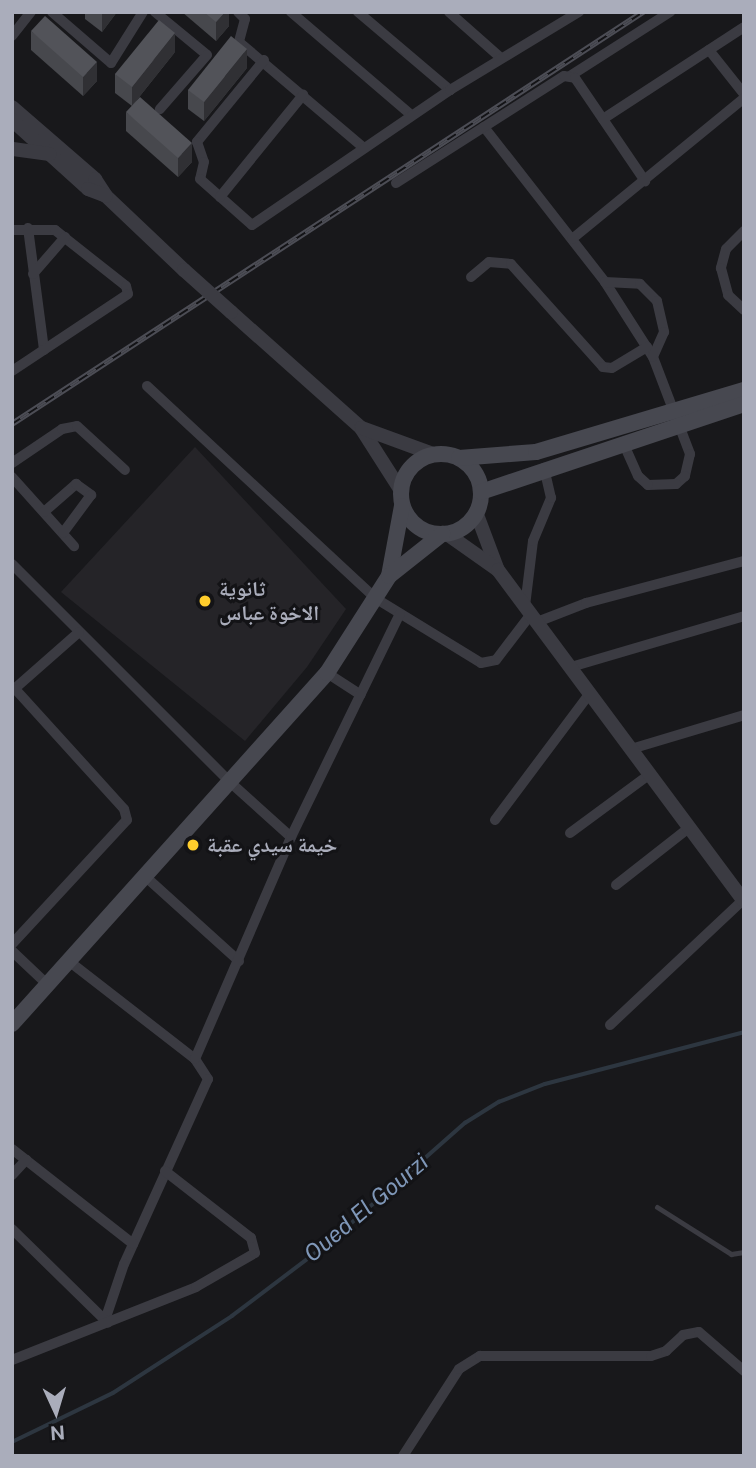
<!DOCTYPE html>
<html>
<head>
<meta charset="utf-8">
<style>
	body { margin:0 }
	#map { position:relative; width:756px; height:1468px; overflow:hidden; background:#18181b; font-family:"Public Sans","Noto Naskh Arabic",sans-serif }
	div>[style] { position:absolute }
	[style*='--x'] { left:calc(var(--x)*1px); top:calc(var(--y)*1px); width:calc(var(--w)*1px); rotate:calc(var(--a)*1deg) }
	.built>* { inset:0; background:#252428 }
	.stream>* { height:3.5px; margin:-1.75px; padding:0 1.75px; transform-origin:1.75px; border-radius:1.75px; background:#2d3640 }
	.service>* { height:5px; margin:-2.5px; padding:0 2.5px; transform-origin:2.5px; border-radius:2.5px; background:#3b3b42 }
	.minor>* { height:10px; margin:-5px; padding:0 5px; transform-origin:5px; border-radius:5px; background:#3b3b42 }
	.tertiary>* { height:14px; margin:-7px; padding:0 7px; transform-origin:7px; border-radius:7px; background:#3b3b42 }
	.secondary>* { height:16px; margin:-8px; padding:0 8px; transform-origin:8px; border-radius:8px; background:#474850 }
	.secondary>.ring { margin:-8px; padding:0; box-sizing:content-box; background:none; border:16px solid #474850; border-radius:50% }
	.rail>* { height:6px; margin-top:-3px; transform-origin:0; background:repeating-linear-gradient(90deg,#131316 0 10px,#4c4d55 0 20px); box-sizing:border-box; border-block:2px solid #4c4d55 }
	.tertiary-bridge>* { height:14px; margin:-7px; padding:0 7px; transform-origin:7px; border-radius:7px; background:#3b3b42 }
	.wall>* { inset:0; background:#47484d }
	.shaded-wall>* { inset:0; background:#303034 }
	.building>* { inset:0; background:#525359 }
	.dots>* { width:19px; height:19px; translate:-50% -50%; box-sizing:border-box; border:4px solid #131316; border-radius:50% }
	span { translate:-50% -50%; white-space:nowrap; text-align:center; line-height:1.15; -webkit-text-stroke:6px #131316; paint-order:stroke }
	.poi-label { font-size:21px; color:#aaadbb; font-weight:700 }
	.left { translate:0 -50%; text-align:left }
	.water-label { font-size:23px; color:#7f97b8; font-style:italic }
	.frame { position:absolute; inset:0; border:14px solid #aaadbb; pointer-events:none }
	.north { position:absolute; left:21px; top:1377px; width:70px; height:70px; -webkit-text-stroke:5px #131316; paint-order:stroke; rotate:176deg; font-size:19px; font-weight:700; line-height:28px; text-align:center; color:#aaadbb }
	.north::after { content:''; display:block; margin:auto; width:24px; height:32px; background:#aaadbb; clip-path:polygon(50% 0,100% 100%,50% 72%,0 100%) }
</style>
</head>
<body>
<div id="map">
	<div class="built">
		<div style="clip-path:polygon(195px 447px,346px 609px,307px 667px,245px 741px,61px 592px)"></div>
	</div>
	<div class="stream">
		<div style="--x:12;--y:1442;--w:112;--a:-25.9"></div>
		<div style="--x:113;--y:1393;--w:142;--a:-32.9"></div>
		<div style="--x:232;--y:1316;--w:124;--a:-37.1"></div>
		<div style="--x:331;--y:1241;--w:179;--a:-41.4"></div>
		<div style="--x:465;--y:1123;--w:40;--a:-32"></div>
		<div style="--x:499;--y:1102;--w:49;--a:-21.4"></div>
		<div style="--x:545;--y:1084;--w:206;--a:-14.6"></div>
	</div>
	<div class="service">
		<div style="--x:657;--y:1207;--w:88;--a:32.4"></div>
		<div style="--x:731;--y:1254;--w:13;--a:-9"></div>
	</div>
	<div class="minor">
		<div style="--x:52;--y:12;--w:78;--a:40.8"></div>
		<div style="--x:111;--y:63;--w:60;--a:-57.9"></div>
		<div style="--x:155;--y:12;--w:67;--a:39.6"></div>
		<div style="--x:207;--y:55;--w:72;--a:131"></div>
		<div style="--x:238;--y:12;--w:10;--a:45"></div>
		<div style="--x:245;--y:19;--w:24;--a:105"></div>
		<div style="--x:239;--y:42;--w:164;--a:40.3"></div>
		<div style="--x:291;--y:12;--w:158;--a:40.6"></div>
		<div style="--x:358;--y:12;--w:121;--a:40.3"></div>
		<div style="--x:449;--y:12;--w:69;--a:41.5"></div>
		<div style="--x:12;--y:36;--w:31;--a:-52"></div>
		<div style="--x:709;--y:50;--w:56;--a:51.5"></div>
		<div style="--x:264;--y:60;--w:106;--a:129.3"></div>
		<div style="--x:197;--y:142;--w:21;--a:71"></div>
		<div style="--x:204;--y:162;--w:17;--a:103"></div>
		<div style="--x:200;--y:179;--w:69;--a:41.5"></div>
		<div style="--x:252;--y:225;--w:240;--a:-34.3"></div>
		<div style="--x:450;--y:90;--w:151;--a:-31.2"></div>
		<div style="--x:570;--y:76;--w:119;--a:-32.6"></div>
		<div style="--x:603;--y:119;--w:168;--a:-33.1"></div>
		<div style="--x:484;--y:127;--w:197;--a:52"></div>
		<div style="--x:605;--y:282;--w:89;--a:57.4"></div>
		<div style="--x:653;--y:357;--w:104;--a:69.1"></div>
		<div style="--x:690;--y:454;--w:23;--a:103"></div>
		<div style="--x:685;--y:476;--w:12;--a:138"></div>
		<div style="--x:676;--y:484;--w:28;--a:178"></div>
		<div style="--x:648;--y:485;--w:13;--a:-138"></div>
		<div style="--x:638;--y:476;--w:36;--a:-114"></div>
		<div style="--x:396;--y:183;--w:199;--a:-32.5"></div>
		<div style="--x:564;--y:76;--w:11;--a:10"></div>
		<div style="--x:575;--y:78;--w:125;--a:55.8"></div>
		<div style="--x:220;--y:197;--w:132;--a:-50.9"></div>
		<div style="--x:28;--y:228;--w:123;--a:82.5"></div>
		<div style="--x:12;--y:230;--w:43;--a:0"></div>
		<div style="--x:55;--y:230;--w:90;--a:38.3"></div>
		<div style="--x:126;--y:286;--w:8;--a:76"></div>
		<div style="--x:128;--y:294;--w:139;--a:146.4"></div>
		<div style="--x:744;--y:231;--w:25;--a:135"></div>
		<div style="--x:726;--y:249;--w:20;--a:105"></div>
		<div style="--x:721;--y:268;--w:28;--a:75"></div>
		<div style="--x:728;--y:295;--w:22;--a:43"></div>
		<div style="--x:572;--y:239;--w:222;--a:-39.3"></div>
		<div style="--x:33;--y:274;--w:49;--a:-49.1"></div>
		<div style="--x:471;--y:277;--w:23;--a:-40"></div>
		<div style="--x:489;--y:262;--w:22;--a:5"></div>
		<div style="--x:511;--y:264;--w:138;--a:48.2"></div>
		<div style="--x:603;--y:367;--w:9;--a:6"></div>
		<div style="--x:612;--y:368;--w:41;--a:-31"></div>
		<div style="--x:605;--y:282;--w:35;--a:3"></div>
		<div style="--x:640;--y:284;--w:24;--a:45"></div>
		<div style="--x:657;--y:301;--w:32;--a:77"></div>
		<div style="--x:664;--y:332;--w:27;--a:114"></div>
		<div style="--x:147;--y:386;--w:311;--a:42.9"></div>
		<div style="--x:375;--y:598;--w:124;--a:31.5"></div>
		<div style="--x:481;--y:663;--w:15;--a:-11"></div>
		<div style="--x:496;--y:660;--w:58;--a:-52.7"></div>
		<div style="--x:12;--y:463;--w:60;--a:-34.2"></div>
		<div style="--x:62;--y:429;--w:15;--a:-11"></div>
		<div style="--x:77;--y:426;--w:65;--a:42.5"></div>
		<div style="--x:12;--y:477;--w:93;--a:48.1"></div>
		<div style="--x:44;--y:512;--w:43;--a:-41.2"></div>
		<div style="--x:76;--y:484;--w:19;--a:36"></div>
		<div style="--x:91;--y:495;--w:47;--a:126.4"></div>
		<div style="--x:12;--y:564;--w:310;--a:45"></div>
		<div style="--x:231;--y:783;--w:81;--a:42"></div>
		<div style="--x:525;--y:606;--w:65;--a:-83"></div>
		<div style="--x:533;--y:541;--w:47;--a:-67.3"></div>
		<div style="--x:551;--y:498;--w:31;--a:-103"></div>
		<div style="--x:537;--y:622;--w:53;--a:-21.2"></div>
		<div style="--x:586;--y:603;--w:163;--a:-14.9"></div>
		<div style="--x:571;--y:667;--w:180;--a:-16.4"></div>
		<div style="--x:327;--y:673;--w:40;--a:32.9"></div>
		<div style="--x:12;--y:691;--w:89;--a:-41.4"></div>
		<div style="--x:631;--y:749;--w:118;--a:-16.7"></div>
		<div style="--x:495;--y:820;--w:159;--a:-53.2"></div>
		<div style="--x:570;--y:833;--w:99;--a:-36.4"></div>
		<div style="--x:147;--y:878;--w:124;--a:42.1"></div>
		<div style="--x:616;--y:885;--w:94;--a:-38.1"></div>
		<div style="--x:12;--y:944;--w:169;--a:-47.2"></div>
		<div style="--x:127;--y:820;--w:11;--a:-105"></div>
		<div style="--x:124;--y:809;--w:162;--a:-132.2"></div>
		<div style="--x:12;--y:951;--w:50;--a:43.4"></div>
		<div style="--x:70;--y:962;--w:158;--a:37.8"></div>
		<div style="--x:195;--y:1059;--w:24;--a:57"></div>
		<div style="--x:208;--y:1079;--w:203;--a:114.4"></div>
		<div style="--x:124;--y:1264;--w:59;--a:108.7"></div>
		<div style="--x:105;--y:1320;--w:4;--a:45"></div>
		<div style="--x:610;--y:1025;--w:183;--a:-43.2"></div>
		<div style="--x:195;--y:1059;--w:242;--a:-66.6"></div>
		<div style="--x:291;--y:837;--w:248;--a:-64"></div>
		<div style="--x:12;--y:1149;--w:154;--a:38.1"></div>
		<div style="--x:12;--y:1175;--w:21;--a:-47"></div>
		<div style="--x:12;--y:1229;--w:130;--a:44.4"></div>
		<div style="--x:12;--y:1360;--w:198;--a:-21.6"></div>
		<div style="--x:196;--y:1287;--w:68;--a:-30"></div>
		<div style="--x:255;--y:1253;--w:16;--a:-105"></div>
		<div style="--x:251;--y:1238;--w:109;--a:-142.1"></div>
		<div style="--x:403;--y:1456;--w:103;--a:-57.2"></div>
		<div style="--x:459;--y:1369;--w:25;--a:-32"></div>
		<div style="--x:480;--y:1356;--w:171;--a:0"></div>
		<div style="--x:651;--y:1356;--w:16;--a:-18"></div>
		<div style="--x:666;--y:1351;--w:23;--a:-43"></div>
		<div style="--x:683;--y:1335;--w:16;--a:-11"></div>
		<div style="--x:699;--y:1332;--w:60;--a:40.9"></div>
	</div>
	<div class="tertiary">
		<div style="--x:12;--y:107;--w:110;--a:40.9"></div>
		<div style="--x:95;--y:179;--w:20;--a:57"></div>
		<div style="--x:106;--y:196;--w:108;--a:43.5"></div>
		<div style="--x:12;--y:120;--w:103;--a:42.2"></div>
		<div style="--x:88;--y:189;--w:19;--a:21"></div>
		<div style="--x:13;--y:149;--w:37;--a:8"></div>
		<div style="--x:231;--y:312;--w:174;--a:41.7"></div>
		<div style="--x:361;--y:428;--w:72;--a:57.4"></div>
		<div style="--x:362;--y:428;--w:76;--a:20.1"></div>
		<div style="--x:476;--y:512;--w:60;--a:69.4"></div>
		<div style="--x:447;--y:534;--w:62;--a:35.2"></div>
		<div style="--x:498;--y:570;--w:412;--a:53.4"></div>
	</div>
	<div class="secondary">
		<div class="ring" style="left:401px;top:454px;width:64px;height:64px"></div>
		<div style="--x:459;--y:458;--w:77;--a:-4.5"></div>
		<div style="--x:536;--y:452;--w:217;--a:-16.6"></div>
		<div style="--x:481;--y:492;--w:277;--a:-18.5"></div>
		<div style="--x:389;--y:576;--w:71;--a:-79.5"></div>
		<div style="--x:12;--y:1024;--w:472;--a:-48.1"></div>
		<div style="--x:327;--y:673;--w:115;--a:-57.4"></div>
		<div style="--x:389;--y:576;--w:68;--a:-38.4"></div>
	</div>
	<div class="rail">
		<div style="--x:12;--y:424;--w:754;--a:-33.14"></div>
	</div>
	<div class="tertiary-bridge">
		<div style="--x:184;--y:270;--w:63;--a:41.8"></div>
	</div>
	<div class="wall">
		<div style="clip-path:polygon(85px 12px,117px 12px,102px 32px,85px 19px)"></div>
		<div style="clip-path:polygon(182px 12px,229px 12px,229px 26px,216px 41px)"></div>
		<div style="clip-path:polygon(31px 31px,97px 81px,83px 96px,31px 50px)"></div>
		<div style="clip-path:polygon(175px 52px,132px 106px,115px 93px,115px 74px)"></div>
		<div style="clip-path:polygon(247px 68px,204px 121px,188px 109px,188px 90px)"></div>
		<div style="clip-path:polygon(126px 112px,192px 162px,178px 177px,126px 131px)"></div>
	</div>
	<div class="shaded-wall">
		<div style="clip-path:polygon(102px 12px,117px 12px,102px 32px)"></div>
		<div style="clip-path:polygon(225px 12px,229px 12px,229px 26px,216px 41px,216px 22px)"></div>
		<div style="clip-path:polygon(175px 33px,175px 52px,132px 106px,132px 87px)"></div>
		<div style="clip-path:polygon(247px 49px,247px 68px,204px 121px,204px 102px)"></div>
		<div style="clip-path:polygon(97px 62px,97px 81px,83px 96px,83px 77px)"></div>
		<div style="clip-path:polygon(192px 143px,192px 162px,178px 177px,178px 158px)"></div>
	</div>
	<div class="building">
		<div style="clip-path:polygon(204px 12px,225px 12px,216px 22px)"></div>
		<div style="clip-path:polygon(45px 16px,97px 62px,83px 77px,31px 31px)"></div>
		<div style="clip-path:polygon(159px 20px,175px 33px,132px 87px,115px 74px)"></div>
		<div style="clip-path:polygon(231px 36px,247px 49px,204px 102px,188px 90px)"></div>
		<div style="clip-path:polygon(140px 97px,192px 143px,178px 158px,126px 112px)"></div>
	</div>
	<div class="dots">
		<div style="left:205px;top:601px;background:#ffcd2c"></div>
		<div style="left:193px;top:845px;background:#ffcd2c"></div>
	</div>
	<div class="poi-label">
		<span class="left" style="left:219px;top:601px">ثانوية<br>الاخوة عباس</span>
		<span class="left" style="left:207px;top:845px">خيمة سيدي عقبة</span>
	</div>
	<div class="water-label">
		<span style="left:366px;top:1208px;rotate:-40deg">Oued El Gourzi</span>
	</div>
	<div class="frame"></div>
	<div class="north">N</div>
</div>
</body>
</html>
